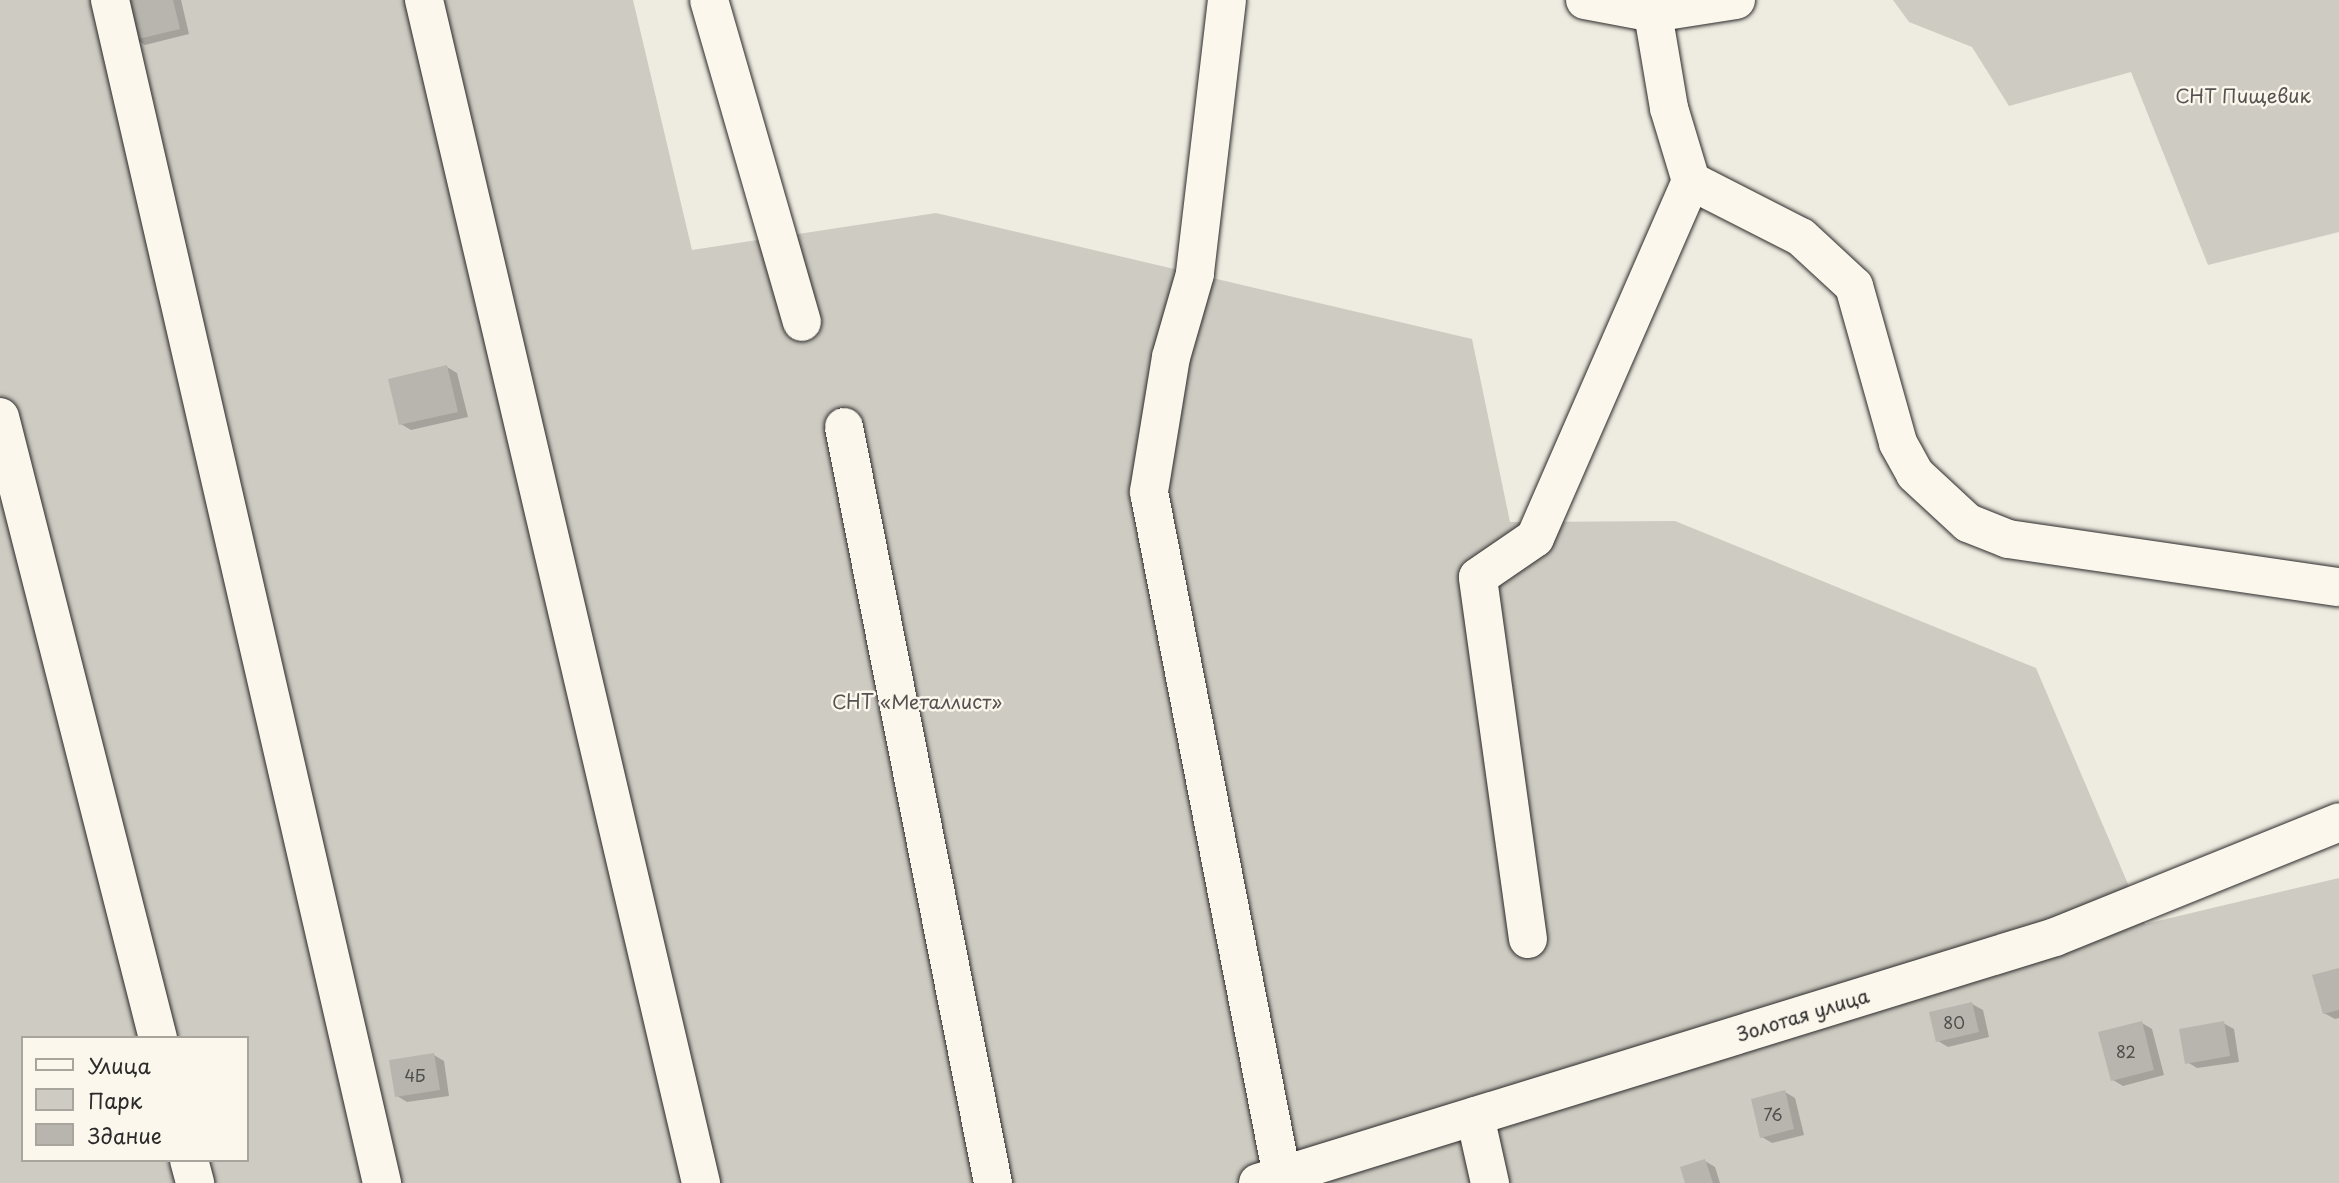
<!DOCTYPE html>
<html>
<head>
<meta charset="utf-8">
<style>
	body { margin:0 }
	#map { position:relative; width:2339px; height:1183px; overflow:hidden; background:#eeebe0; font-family:"Playpen Sans",sans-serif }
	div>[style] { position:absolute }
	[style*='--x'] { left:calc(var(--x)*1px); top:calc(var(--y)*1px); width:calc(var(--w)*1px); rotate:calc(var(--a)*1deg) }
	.green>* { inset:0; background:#cecbc2 }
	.shadow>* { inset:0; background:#0003 }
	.building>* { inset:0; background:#b8b5ae }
	.roads { filter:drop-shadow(0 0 2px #2b2b2b) drop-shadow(0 0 2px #2b2b2b) }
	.minor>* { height:38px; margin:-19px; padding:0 19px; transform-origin:19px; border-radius:19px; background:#fbf7ec }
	span { translate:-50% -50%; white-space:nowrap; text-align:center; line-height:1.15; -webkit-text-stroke:5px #fbf7ec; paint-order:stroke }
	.number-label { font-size:16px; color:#4e4e4c }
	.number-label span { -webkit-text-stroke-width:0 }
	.park-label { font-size:19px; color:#545351 }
	.street-label { font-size:19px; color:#2b2b2b }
	.legend { position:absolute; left:21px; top:1036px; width:228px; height:126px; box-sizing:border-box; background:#fbf7ec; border:2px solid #a8a59f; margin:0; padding:9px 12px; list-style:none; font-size:21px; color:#2b2b2b }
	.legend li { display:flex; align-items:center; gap:14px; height:35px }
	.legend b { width:35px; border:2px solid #a8a59f }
</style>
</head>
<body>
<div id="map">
	<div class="green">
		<div style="clip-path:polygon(evenodd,0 0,633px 0,692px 250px,936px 213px,1472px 339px,1510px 522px,1675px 521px,2036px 668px,2145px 924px,2339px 878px,2339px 1183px,0 1183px,0 0,23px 1038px,247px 1038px,247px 1160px,23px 1160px,23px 1038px)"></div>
		<div style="clip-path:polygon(1893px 0,2339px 0,2339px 232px,2208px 265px,2131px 72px,2009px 106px,1972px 47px,1909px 22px)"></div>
	</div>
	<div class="shadow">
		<div style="clip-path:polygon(126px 0,181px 0,189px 34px,145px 45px,135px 39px)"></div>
		<div style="clip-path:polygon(447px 367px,457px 373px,468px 417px,411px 430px,401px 424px)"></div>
		<div style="clip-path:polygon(2339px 969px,2339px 1018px,2335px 1019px,2324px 1013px)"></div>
		<div style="clip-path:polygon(1972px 1004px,1983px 1010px,1989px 1037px,1948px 1047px,1938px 1041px)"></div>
		<div style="clip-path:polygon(2142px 1023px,2152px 1029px,2164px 1075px,2123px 1086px,2113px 1080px)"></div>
		<div style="clip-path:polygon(2223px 1023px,2234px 1029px,2239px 1062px,2197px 1068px,2187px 1062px)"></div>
		<div style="clip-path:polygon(434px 1055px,444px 1061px,449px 1096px,407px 1102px,397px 1096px)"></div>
		<div style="clip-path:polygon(1785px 1092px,1795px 1098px,1804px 1135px,1772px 1143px,1762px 1137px)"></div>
		<div style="clip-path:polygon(1705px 1161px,1715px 1167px,1720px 1183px,1687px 1183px)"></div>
	</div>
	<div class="building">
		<div style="clip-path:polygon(124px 0,173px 0,180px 29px,134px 40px)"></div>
		<div style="clip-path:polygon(447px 365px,458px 412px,399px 425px,388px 379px)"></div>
		<div style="clip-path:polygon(2339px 968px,2339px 1010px,2323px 1014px,2312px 975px)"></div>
		<div style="clip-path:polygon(1972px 1002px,1979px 1032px,1936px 1042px,1929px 1012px)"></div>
		<div style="clip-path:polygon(2142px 1021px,2154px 1070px,2111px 1081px,2098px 1032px)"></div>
		<div style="clip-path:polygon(2224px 1021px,2230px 1056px,2185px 1064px,2179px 1029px)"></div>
		<div style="clip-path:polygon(434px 1053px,440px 1090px,395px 1097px,389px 1060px)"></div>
		<div style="clip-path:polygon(1785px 1090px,1794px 1129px,1760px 1138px,1751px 1099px)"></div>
		<div style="clip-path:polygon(1705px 1159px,1713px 1183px,1685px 1183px,1680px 1167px)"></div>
	</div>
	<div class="roads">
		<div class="minor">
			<div style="--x:110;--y:0;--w:1214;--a:77.05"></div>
			<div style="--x:424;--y:0;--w:1215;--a:76.82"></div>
			<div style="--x:709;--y:0;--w:335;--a:73.9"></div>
			<div style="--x:1227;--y:0;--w:276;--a:96.7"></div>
			<div style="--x:1195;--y:274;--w:86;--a:106.1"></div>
			<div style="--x:1171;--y:357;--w:137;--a:99.3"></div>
			<div style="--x:1149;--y:492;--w:697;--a:79"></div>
			<div style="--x:1585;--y:0;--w:69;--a:10.8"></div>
			<div style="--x:1653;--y:13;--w:84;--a:-8.9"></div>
			<div style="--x:1691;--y:181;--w:123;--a:27"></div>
			<div style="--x:1801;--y:237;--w:72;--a:42.8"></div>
			<div style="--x:1854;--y:286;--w:163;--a:74.3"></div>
			<div style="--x:1898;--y:443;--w:35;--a:61"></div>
			<div style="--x:1915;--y:474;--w:72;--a:42.8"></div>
			<div style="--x:1968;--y:523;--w:43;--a:21.8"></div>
			<div style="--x:2008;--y:539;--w:334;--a:8.3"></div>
			<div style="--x:0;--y:417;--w:641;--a:75.73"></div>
			<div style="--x:844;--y:427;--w:771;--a:78.85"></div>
			<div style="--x:1528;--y:939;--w:365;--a:-97.9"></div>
			<div style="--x:1478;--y:577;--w:69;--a:-34.4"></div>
			<div style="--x:1535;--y:538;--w:390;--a:-66.4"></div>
			<div style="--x:1691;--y:181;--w:76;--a:-106.8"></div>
			<div style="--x:1669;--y:108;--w:96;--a:-99.6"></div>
			<div style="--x:1475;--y:1116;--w:69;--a:77.4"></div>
			<div style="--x:189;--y:1160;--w:24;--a:75"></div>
			<div style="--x:1258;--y:1183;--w:834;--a:-17.15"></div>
			<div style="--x:2055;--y:937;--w:306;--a:-22"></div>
		</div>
	</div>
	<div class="number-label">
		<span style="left:1954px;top:1022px">80</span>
		<span style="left:2126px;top:1051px">82</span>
		<span style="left:415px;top:1075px">4Б</span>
		<span style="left:1773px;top:1114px">76</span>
	</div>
	<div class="park-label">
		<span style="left:2243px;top:96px">СНТ Пищевик</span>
		<span style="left:917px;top:702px">СНТ «Металлист»</span>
	</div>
	<div class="street-label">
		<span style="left:1803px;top:1015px;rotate:-17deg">Золотая улица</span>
	</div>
	<ul class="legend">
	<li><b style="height:9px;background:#fbf7ec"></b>Улица</li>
	<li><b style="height:19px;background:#cecbc2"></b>Парк</li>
	<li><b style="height:19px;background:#b8b5ae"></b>Здание</li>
	</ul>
</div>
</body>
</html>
